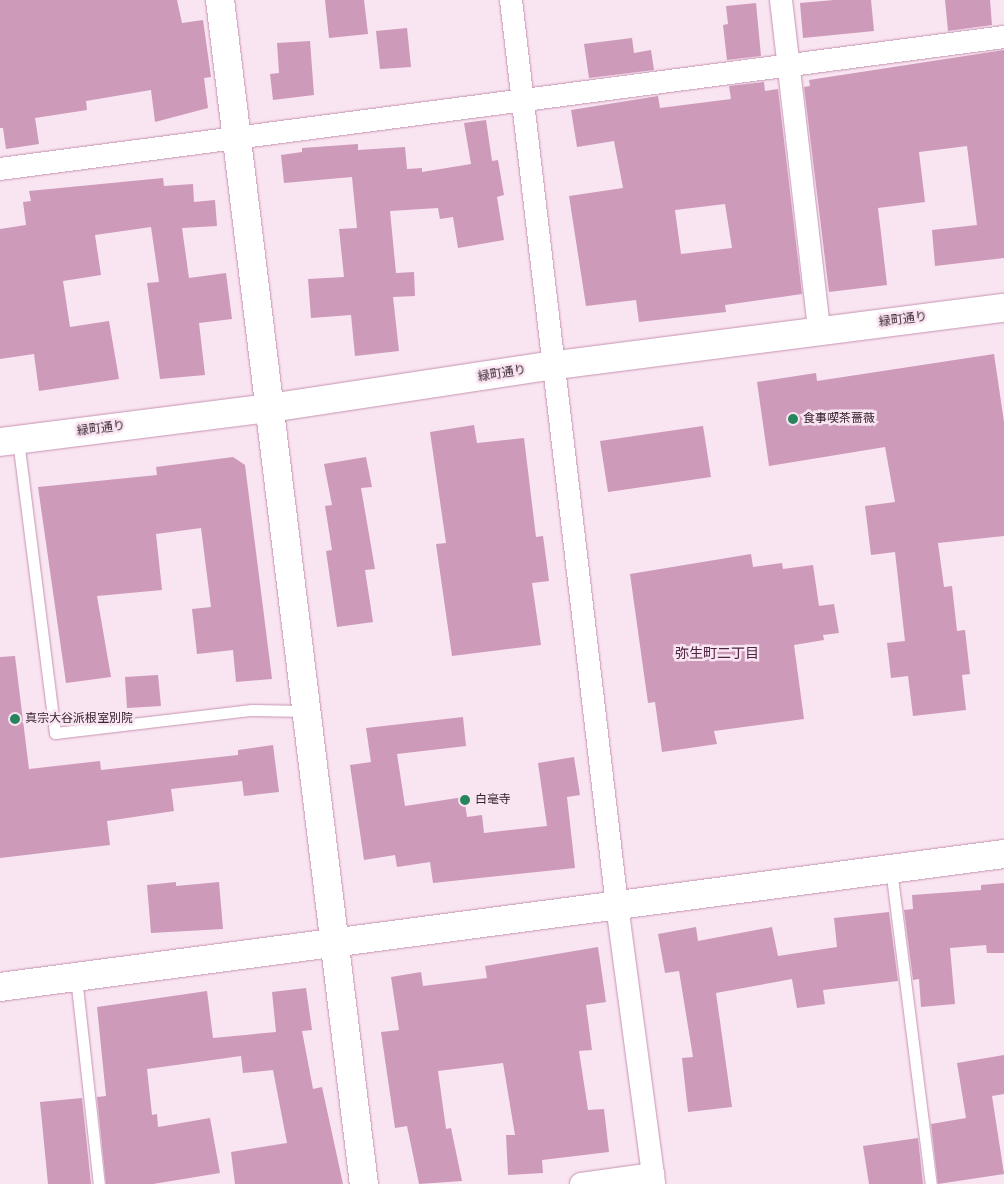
<!DOCTYPE html>
<html>
<head>
<meta charset="utf-8">
<style>
	body { margin:0 }
	#map { position:relative; width:1004px; height:1184px; overflow:hidden; background:#f9e4f1; font-family:"Archivo Narrow","Noto Sans JP",sans-serif }
	div>[style] { position:absolute }
	[style*='--x'] { left:calc(var(--x)*1px); top:calc(var(--y)*1px); width:calc(var(--w)*1px); rotate:calc(var(--a)*1deg) }
	.building>* { inset:0; background:#cd9aba }
	.roads { filter:drop-shadow(0 0 1px #c593b2) drop-shadow(0 0 1px #c593b2) }
	.lane>* { height:11px; margin:-5.5px; padding:0 5.5px; transform-origin:5.5px; border-radius:5.5px; background:#fff }
	.street>* { height:22px; margin:-11px; padding:0 11px; transform-origin:11px; border-radius:11px; background:#fff }
	.secondary>* { height:28px; margin:-14px; padding:0 14px; transform-origin:14px; border-radius:14px; background:#fff }
	.dots>* { width:14px; height:14px; translate:-50% -50%; box-sizing:border-box; border:2px solid #f9e4f1; border-radius:50% }
	span { translate:-50% -50%; white-space:nowrap; text-align:center; line-height:1.15; -webkit-text-stroke:5px #f9e4f1; paint-order:stroke }
	.street-label { font-size:12px; color:#35212d }
	.poi-label { font-size:12px; color:#35212d }
	.left { translate:0 -50%; text-align:left }
	.neighbourhood-label { font-size:14px; color:#4e2541 }
</style>
</head>
<body>
<div id="map">
	<div class="building">
		<div style="clip-path:polygon(0 0,177px 0,182px 23px,203px 20px,211px 77px,204px 78px,208px 108px,155px 122px,151px 90px,86px 101px,87px 110px,35px 118px,39px 144px,6px 149px,3px 128px,0 128px)"></div>
		<div style="clip-path:polygon(325px 0,364px 0,368px 34px,329px 38px)"></div>
		<div style="clip-path:polygon(834px 0,871px 0,874px 31px,803px 38px,800px 3px)"></div>
		<div style="clip-path:polygon(945px 0,990px 0,992px 25px,948px 31px)"></div>
		<div style="clip-path:polygon(756px 3px,761px 56px,727px 60px,723px 25px,728px 24px,726px 6px)"></div>
		<div style="clip-path:polygon(407px 28px,411px 67px,380px 69px,376px 31px)"></div>
		<div style="clip-path:polygon(632px 38px,634px 53px,651px 50px,654px 70px,589px 78px,584px 44px)"></div>
		<div style="clip-path:polygon(310px 41px,314px 95px,273px 100px,270px 74px,279px 73px,277px 43px)"></div>
		<div style="clip-path:polygon(1004px 50px,1004px 258px,935px 266px,932px 230px,977px 225px,967px 146px,919px 152px,925px 202px,878px 208px,887px 285px,829px 292px,804px 87px,810px 86px,809px 80px)"></div>
		<div style="clip-path:polygon(evenodd,764px 82px,765px 91px,778px 89px,802px 294px,725px 305px,726px 312px,639px 322px,636px 300px,586px 306px,569px 196px,623px 188px,614px 141px,577px 147px,571px 110px,658px 96px,660px 108px,731px 99px,729px 86px,764px 82px,725px 204px,732px 248px,681px 254px,675px 210px,725px 204px)"></div>
		<div style="clip-path:polygon(486px 120px,492px 161px,498px 160px,504px 195px,497px 197px,504px 240px,458px 248px,453px 217px,440px 219px,438px 208px,390px 211px,396px 273px,414px 272px,415px 296px,393px 297px,399px 351px,355px 356px,351px 315px,311px 318px,308px 279px,344px 277px,339px 229px,357px 228px,352px 177px,284px 183px,281px 155px,302px 152px,302px 148px,358px 144px,358px 150px,405px 147px,407px 169px,422px 168px,422px 172px,471px 164px,464px 123px)"></div>
		<div style="clip-path:polygon(163px 178px,164px 186px,193px 184px,194px 202px,215px 200px,217px 226px,182px 228px,189px 278px,226px 273px,232px 319px,199px 323px,205px 375px,160px 379px,147px 283px,159px 282px,151px 227px,95px 235px,101px 275px,63px 281px,70px 327px,109px 321px,119px 379px,39px 391px,34px 354px,0 359px,0 229px,26px 225px,23px 202px,31px 201px,29px 191px)"></div>
		<div style="clip-path:polygon(994px 354px,1004px 422px,1004px 536px,938px 543px,944px 587px,952px 586px,957px 631px,965px 630px,970px 674px,962px 675px,966px 710px,913px 716px,908px 676px,891px 678px,887px 643px,905px 641px,895px 552px,871px 555px,865px 506px,895px 502px,885px 447px,769px 466px,757px 382px,816px 373px,817px 381px)"></div>
		<div style="clip-path:polygon(474px 425px,477px 443px,524px 438px,536px 537px,543px 536px,549px 581px,532px 583px,541px 645px,452px 656px,436px 544px,446px 543px,430px 432px)"></div>
		<div style="clip-path:polygon(703px 426px,711px 477px,608px 492px,600px 441px)"></div>
		<div style="clip-path:polygon(233px 457px,245px 465px,272px 679px,236px 682px,233px 650px,197px 654px,192px 609px,211px 607px,201px 528px,156px 534px,162px 590px,97px 596px,111px 677px,66px 683px,38px 487px,157px 475px,156px 467px)"></div>
		<div style="clip-path:polygon(366px 457px,372px 487px,361px 488px,375px 569px,365px 570px,373px 622px,337px 627px,326px 551px,332px 550px,325px 506px,332px 505px,324px 464px)"></div>
		<div style="clip-path:polygon(751px 554px,753px 567px,782px 563px,783px 569px,813px 565px,819px 606px,834px 604px,839px 633px,823px 635px,824px 640px,794px 645px,804px 719px,714px 731px,717px 744px,662px 752px,655px 702px,648px 703px,630px 574px)"></div>
		<div style="clip-path:polygon(15px 656px,29px 769px,100px 761px,101px 770px,238px 755px,238px 750px,273px 745px,279px 792px,244px 796px,242px 781px,171px 789px,174px 811px,107px 821px,110px 845px,0 858px,0 657px)"></div>
		<div style="clip-path:polygon(158px 675px,161px 706px,127px 708px,125px 677px)"></div>
		<div style="clip-path:polygon(463px 717px,466px 746px,397px 754px,405px 806px,464px 797px,467px 817px,482px 815px,484px 833px,547px 826px,538px 763px,574px 757px,580px 795px,567px 797px,575px 868px,433px 883px,430px 862px,397px 867px,395px 855px,364px 860px,350px 765px,371px 762px,366px 728px)"></div>
		<div style="clip-path:polygon(176px 882px,176px 886px,219px 882px,223px 929px,151px 933px,147px 885px)"></div>
		<div style="clip-path:polygon(1004px 883px,1004px 953px,987px 953px,986px 945px,950px 948px,955px 1004px,921px 1007px,919px 979px,913px 980px,904px 910px,913px 909px,912px 895px,981px 890px,981px 885px)"></div>
		<div style="clip-path:polygon(889px 912px,898px 981px,823px 990px,825px 1004px,797px 1008px,792px 979px,716px 993px,732px 1107px,688px 1112px,682px 1058px,693px 1057px,679px 971px,665px 973px,658px 934px,696px 927px,698px 941px,772px 927px,778px 956px,837px 947px,834px 918px)"></div>
		<div style="clip-path:polygon(598px 947px,606px 1002px,586px 1005px,592px 1050px,579px 1051px,588px 1110px,604px 1109px,609px 1152px,542px 1160px,543px 1173px,508px 1175px,506px 1135px,515px 1135px,503px 1063px,438px 1071px,446px 1129px,451px 1128px,462px 1181px,419px 1184px,407px 1126px,395px 1128px,381px 1032px,399px 1030px,391px 977px,421px 972px,423px 986px,487px 978px,485px 966px)"></div>
		<div style="clip-path:polygon(306px 988px,312px 1030px,302px 1031px,313px 1089px,322px 1087px,343px 1184px,235px 1184px,231px 1152px,287px 1143px,273px 1070px,243px 1073px,241px 1056px,147px 1069px,152px 1115px,157px 1114px,158px 1127px,210px 1118px,220px 1173px,153px 1184px,106px 1184px,97px 1097px,106px 1096px,97px 1007px,207px 991px,213px 1038px,276px 1032px,272px 992px)"></div>
		<div style="clip-path:polygon(1004px 1055px,1004px 1094px,992px 1096px,1004px 1174px,938px 1184px,931px 1124px,966px 1118px,957px 1063px)"></div>
		<div style="clip-path:polygon(82px 1098px,91px 1184px,48px 1184px,40px 1102px)"></div>
		<div style="clip-path:polygon(918px 1138px,923px 1184px,869px 1184px,863px 1146px)"></div>
	</div>
	<div class="roads">
		<div class="lane">
			<div style="--x:18;--y:440;--w:295;--a:82.8"></div>
			<div style="--x:55;--y:733;--w:198;--a:-6.7"></div>
			<div style="--x:252;--y:710;--w:54;--a:1.1"></div>
			<div style="--x:891;--y:869;--w:318;--a:82.8"></div>
			<div style="--x:76;--y:977;--w:208;--a:83.7"></div>
		</div>
		<div class="street">
			<div style="--x:511;--y:0;--w:911;--a:83.32"></div>
			<div style="--x:617;--y:905;--w:281;--a:82.4"></div>
			<div style="--x:781;--y:0;--w:332;--a:83.4"></div>
			<div style="--x:0;--y:169;--w:1013;--a:-7.49"></div>
			<div style="--x:581;--y:1184;--w:73;--a:-7.9"></div>
		</div>
		<div class="secondary">
			<div style="--x:220;--y:0;--w:1193;--a:83.07"></div>
			<div style="--x:0;--y:442;--w:272;--a:-7.2"></div>
			<div style="--x:270;--y:408;--w:289;--a:-8.6"></div>
			<div style="--x:556;--y:365;--w:452;--a:-7.3"></div>
			<div style="--x:0;--y:987;--w:1013;--a:-7.55"></div>
		</div>
	</div>
	<div class="dots">
		<div style="left:793px;top:419px;background:#26855d"></div>
		<div style="left:15px;top:719px;background:#26855d"></div>
		<div style="left:465px;top:800px;background:#26855d"></div>
	</div>
	<div class="street-label">
		<span style="left:903px;top:320px;rotate:-7deg">緑町通り</span>
		<span style="left:502px;top:374px;rotate:-9deg">緑町通り</span>
		<span style="left:101px;top:429px;rotate:-7deg">緑町通り</span>
	</div>
	<div class="poi-label">
		<span class="left" style="left:803px;top:419px">食事喫茶薔薇</span>
		<span class="left" style="left:25px;top:719px">真宗大谷派根室別院</span>
		<span class="left" style="left:475px;top:800px">白毫寺</span>
	</div>
	<div class="neighbourhood-label">
		<span style="left:717px;top:653px">弥生町二丁目</span>
	</div>
</div>
</body>
</html>
